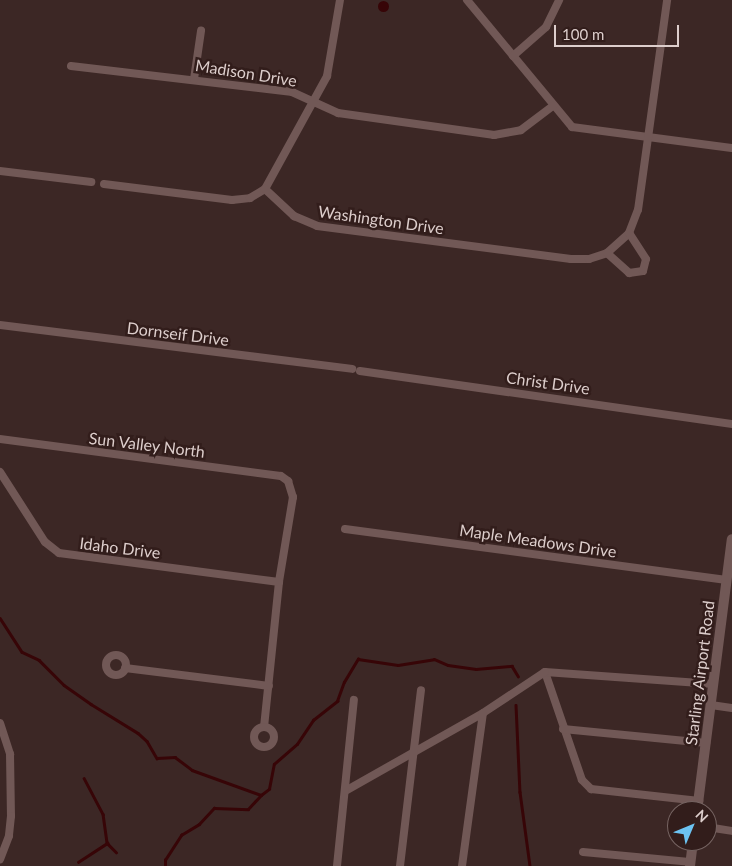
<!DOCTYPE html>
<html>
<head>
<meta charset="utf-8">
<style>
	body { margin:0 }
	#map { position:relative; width:732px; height:866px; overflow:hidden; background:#3c2725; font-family:Lato,sans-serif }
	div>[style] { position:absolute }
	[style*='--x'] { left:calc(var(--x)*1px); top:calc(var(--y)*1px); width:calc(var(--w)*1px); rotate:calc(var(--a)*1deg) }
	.water>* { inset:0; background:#370507 }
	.round { border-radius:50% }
	.stream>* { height:2.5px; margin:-1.25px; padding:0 1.25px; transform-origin:1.25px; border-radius:1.25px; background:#370507 }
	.minor>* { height:8px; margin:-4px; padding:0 4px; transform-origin:4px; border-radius:4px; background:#715856 }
	.minor>.ring { margin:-4px; padding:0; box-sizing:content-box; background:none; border:8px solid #715856; border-radius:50% }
	.tertiary>* { height:10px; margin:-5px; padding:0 5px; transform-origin:5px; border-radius:5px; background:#715856 }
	span { translate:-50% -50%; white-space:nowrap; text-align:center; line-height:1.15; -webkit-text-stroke:5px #321d1b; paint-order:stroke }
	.street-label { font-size:16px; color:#ddcecc }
	.north { position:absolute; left:667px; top:801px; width:50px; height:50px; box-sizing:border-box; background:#321d1b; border:1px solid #766462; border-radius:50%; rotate:45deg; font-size:14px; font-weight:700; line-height:20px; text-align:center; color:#ddcecc }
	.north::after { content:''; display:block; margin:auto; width:18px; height:22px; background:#6cc3f2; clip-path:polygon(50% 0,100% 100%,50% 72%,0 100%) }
	.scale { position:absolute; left:554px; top:25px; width:125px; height:22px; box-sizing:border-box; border:2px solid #ddcecc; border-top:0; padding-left:6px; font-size:15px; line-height:18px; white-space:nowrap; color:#ddcecc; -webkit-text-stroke:4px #321d1b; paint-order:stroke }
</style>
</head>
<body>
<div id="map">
	<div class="water">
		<div class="round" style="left:377.5px;top:0.5px;width:11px;height:11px"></div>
	</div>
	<div class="stream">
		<div style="--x:0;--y:618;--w:40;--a:57.1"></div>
		<div style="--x:22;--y:652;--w:19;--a:25"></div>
		<div style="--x:39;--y:660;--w:35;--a:45"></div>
		<div style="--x:64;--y:685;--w:33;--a:35"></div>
		<div style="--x:91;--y:704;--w:55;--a:31.7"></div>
		<div style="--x:138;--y:733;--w:12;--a:42"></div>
		<div style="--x:147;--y:741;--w:20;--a:60"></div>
		<div style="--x:157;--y:758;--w:18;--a:-3"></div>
		<div style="--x:175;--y:757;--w:21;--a:37"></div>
		<div style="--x:192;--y:770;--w:73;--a:19.9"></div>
		<div style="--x:261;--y:795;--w:10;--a:-37"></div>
		<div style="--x:269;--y:789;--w:25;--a:-79"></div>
		<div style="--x:274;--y:764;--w:30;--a:-41"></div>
		<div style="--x:297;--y:744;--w:29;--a:-56"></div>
		<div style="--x:313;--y:720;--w:31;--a:-38"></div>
		<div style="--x:337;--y:701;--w:20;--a:-70"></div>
		<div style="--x:344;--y:682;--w:27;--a:-59"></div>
		<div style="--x:358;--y:659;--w:40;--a:8.5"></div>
		<div style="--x:398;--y:665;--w:36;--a:-9"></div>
		<div style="--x:434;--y:659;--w:15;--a:23"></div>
		<div style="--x:448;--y:665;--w:28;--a:8"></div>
		<div style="--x:476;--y:669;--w:36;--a:-5"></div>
		<div style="--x:512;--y:666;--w:12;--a:59"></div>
		<div style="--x:516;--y:705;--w:87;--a:87.4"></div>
		<div style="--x:520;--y:792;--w:75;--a:82.3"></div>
		<div style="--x:84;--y:778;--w:41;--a:62.2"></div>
		<div style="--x:103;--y:814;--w:29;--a:82"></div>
		<div style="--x:107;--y:843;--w:13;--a:45"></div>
		<div style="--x:78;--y:862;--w:35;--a:-33"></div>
		<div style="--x:165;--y:866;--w:6;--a:-90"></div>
		<div style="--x:165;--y:860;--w:30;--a:-57"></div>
		<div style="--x:181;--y:835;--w:21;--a:-31"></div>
		<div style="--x:199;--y:824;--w:22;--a:-47"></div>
		<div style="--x:214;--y:808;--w:34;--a:2"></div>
		<div style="--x:248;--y:809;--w:19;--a:-47"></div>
	</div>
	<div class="minor">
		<div style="--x:467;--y:0;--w:165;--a:50.4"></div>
		<div style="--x:572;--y:127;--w:161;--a:7.5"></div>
		<div style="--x:513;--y:56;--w:44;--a:-41.3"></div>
		<div style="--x:546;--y:27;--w:30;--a:-64"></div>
		<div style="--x:71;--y:66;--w:223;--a:6.7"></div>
		<div style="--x:292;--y:92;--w:51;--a:24.5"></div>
		<div style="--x:338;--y:113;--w:158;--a:8"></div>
		<div style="--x:494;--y:135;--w:27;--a:-10"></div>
		<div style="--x:521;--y:130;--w:40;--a:-37"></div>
		<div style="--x:194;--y:79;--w:49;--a:-81.7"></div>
		<div style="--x:0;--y:171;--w:92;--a:6.9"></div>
		<div style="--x:104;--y:184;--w:129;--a:7.1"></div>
		<div style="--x:232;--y:200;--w:18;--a:-6"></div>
		<div style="--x:250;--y:198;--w:17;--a:-31"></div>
		<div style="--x:265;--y:189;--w:129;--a:-61.2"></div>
		<div style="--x:327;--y:76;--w:77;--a:-80.3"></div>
		<div style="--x:265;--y:189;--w:40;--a:43"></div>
		<div style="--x:294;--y:216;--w:25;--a:23"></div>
		<div style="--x:317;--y:226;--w:256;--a:7.4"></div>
		<div style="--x:571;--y:259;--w:18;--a:0"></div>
		<div style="--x:589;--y:259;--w:19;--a:-18"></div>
		<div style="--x:607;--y:253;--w:30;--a:-42"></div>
		<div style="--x:629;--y:233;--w:25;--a:-69"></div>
		<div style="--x:638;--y:210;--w:212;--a:-82.1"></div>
		<div style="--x:607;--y:253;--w:30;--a:42"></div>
		<div style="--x:629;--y:273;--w:14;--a:-8"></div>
		<div style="--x:643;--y:271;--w:12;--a:-76"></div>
		<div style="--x:646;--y:259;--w:31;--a:-123"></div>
		<div style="--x:0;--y:325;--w:355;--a:7.1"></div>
		<div style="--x:360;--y:371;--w:376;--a:8.1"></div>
		<div style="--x:0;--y:439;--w:283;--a:7.5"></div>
		<div style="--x:281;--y:476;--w:9;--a:36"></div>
		<div style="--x:288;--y:481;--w:17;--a:73"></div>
		<div style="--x:293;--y:497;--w:86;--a:99.4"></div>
		<div style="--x:279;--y:582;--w:145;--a:95.9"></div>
		<div style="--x:0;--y:472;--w:83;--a:57.3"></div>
		<div style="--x:45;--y:542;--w:18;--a:38"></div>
		<div style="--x:59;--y:553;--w:222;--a:7.5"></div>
		<div style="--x:345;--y:529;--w:385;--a:7.6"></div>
		<div class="ring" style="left:106px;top:655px;width:12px;height:12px"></div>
		<div style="--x:125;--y:668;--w:145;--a:7.1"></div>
		<div style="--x:545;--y:672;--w:114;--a:71.1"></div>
		<div style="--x:582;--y:780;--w:13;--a:45"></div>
		<div style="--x:591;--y:789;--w:109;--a:6.3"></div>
		<div style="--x:545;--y:672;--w:169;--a:4.1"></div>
		<div style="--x:711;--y:705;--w:21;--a:8"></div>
		<div style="--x:0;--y:723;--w:33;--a:72"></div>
		<div style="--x:10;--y:754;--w:62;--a:89.1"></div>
		<div style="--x:11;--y:816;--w:20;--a:96"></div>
		<div style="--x:9;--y:836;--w:25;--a:111"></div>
		<div class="ring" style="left:254px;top:727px;width:12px;height:12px"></div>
		<div style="--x:563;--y:729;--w:144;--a:5.6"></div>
		<div style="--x:347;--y:790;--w:156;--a:-29.5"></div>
		<div style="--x:483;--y:713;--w:74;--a:-33.5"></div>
		<div style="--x:707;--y:827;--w:25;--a:9"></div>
		<div style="--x:583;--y:852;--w:107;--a:5.3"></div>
		<div style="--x:337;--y:866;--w:167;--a:-84.2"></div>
		<div style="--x:400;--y:866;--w:177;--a:-83.2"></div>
		<div style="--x:462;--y:866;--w:154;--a:-82.2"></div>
	</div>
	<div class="tertiary">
		<div style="--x:697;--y:811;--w:274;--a:-82.7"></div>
		<div style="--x:690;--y:866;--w:25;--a:-83"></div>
	</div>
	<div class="street-label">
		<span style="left:246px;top:73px;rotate:9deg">Madison Drive</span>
		<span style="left:381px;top:220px;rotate:8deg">Washington Drive</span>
		<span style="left:178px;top:334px;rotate:7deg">Dornseif Drive</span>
		<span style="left:548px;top:383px;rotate:8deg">Christ Drive</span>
		<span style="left:147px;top:445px;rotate:7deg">Sun Valley North</span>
		<span style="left:538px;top:541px;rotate:8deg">Maple Meadows Drive</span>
		<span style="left:120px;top:548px;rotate:7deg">Idaho Drive</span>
		<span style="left:700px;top:673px;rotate:-83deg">Starling Airport Road</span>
	</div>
	<div class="north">N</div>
	<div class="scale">100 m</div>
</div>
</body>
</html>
